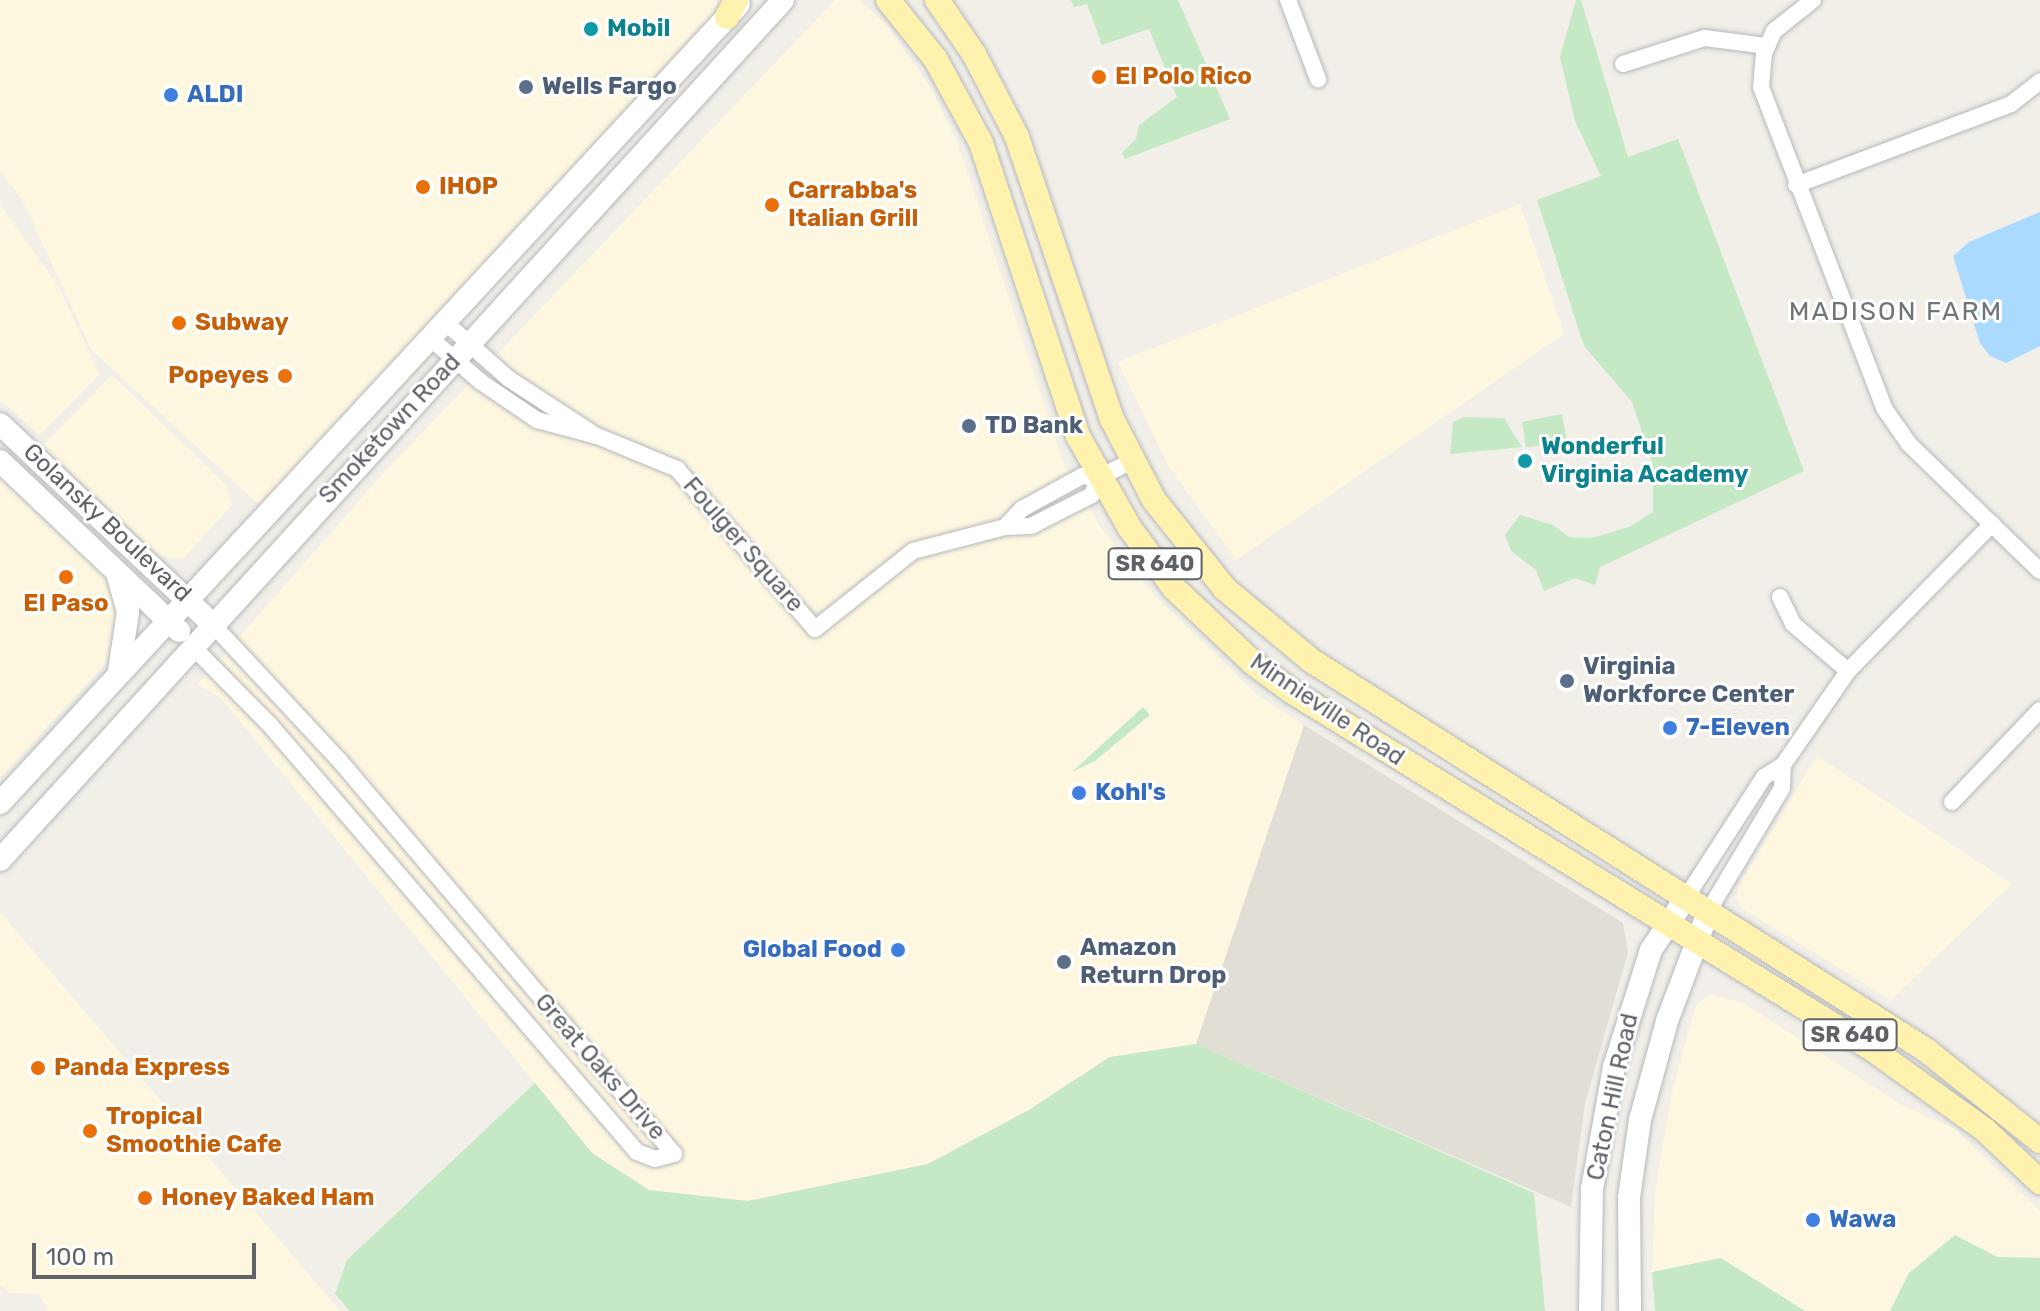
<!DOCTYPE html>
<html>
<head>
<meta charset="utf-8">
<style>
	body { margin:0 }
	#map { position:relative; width:2040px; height:1311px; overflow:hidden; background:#f1efe8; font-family:Rubik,sans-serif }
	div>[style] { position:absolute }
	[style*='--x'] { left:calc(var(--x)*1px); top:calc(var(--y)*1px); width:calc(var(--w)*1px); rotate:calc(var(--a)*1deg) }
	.commercial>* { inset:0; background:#fef7e0 }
	.education>* { inset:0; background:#e1ded6 }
	.green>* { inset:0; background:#c5e8c5 }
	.water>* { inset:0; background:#aadaff }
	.roads { filter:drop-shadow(0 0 2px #b5b8bc) drop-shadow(0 0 2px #b5b8bc) }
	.street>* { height:16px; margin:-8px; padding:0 8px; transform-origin:8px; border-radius:8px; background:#fff }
	.secondary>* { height:22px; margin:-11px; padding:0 11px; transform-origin:11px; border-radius:11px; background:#fff }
	.primary>* { height:24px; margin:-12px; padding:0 12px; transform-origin:12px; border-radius:12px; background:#fff2af }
	.dots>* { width:22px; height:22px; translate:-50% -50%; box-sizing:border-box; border:4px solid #fff; border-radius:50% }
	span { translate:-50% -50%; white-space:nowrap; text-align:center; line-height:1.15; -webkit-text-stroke:6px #fff; paint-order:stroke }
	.shield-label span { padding:2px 6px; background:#fff; border:2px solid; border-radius:6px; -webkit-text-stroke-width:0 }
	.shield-label { font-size:22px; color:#5f6368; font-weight:700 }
	.culture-label { font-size:24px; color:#0d838f; font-weight:700 }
	.left { translate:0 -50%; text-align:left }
	.food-label { font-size:24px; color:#c56008; font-weight:700 }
	.right { translate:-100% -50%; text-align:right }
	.service-label { font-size:24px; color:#4e5e75; font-weight:700 }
	.shop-label { font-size:24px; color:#366cbe; font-weight:700 }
	.street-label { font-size:24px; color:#5f6368 }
	.neighbourhood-label { font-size:26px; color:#70757a; letter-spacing:2px }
	.scale { position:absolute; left:32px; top:1243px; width:224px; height:36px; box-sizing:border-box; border:4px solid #5f6368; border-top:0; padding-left:10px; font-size:24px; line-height:28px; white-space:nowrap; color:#5f6368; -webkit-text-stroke:6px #fff; paint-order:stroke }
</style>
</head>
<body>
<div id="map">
	<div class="commercial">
		<div style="clip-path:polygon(0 0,736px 0,268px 513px,91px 349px,23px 201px,0 171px)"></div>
		<div style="clip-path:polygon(835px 0,859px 0,886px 24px,930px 86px,958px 144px,1062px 459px,1100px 526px,1149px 590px,1257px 695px,1304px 725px,1196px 1044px,1110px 1057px,1027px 1111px,928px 1164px,748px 1201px,649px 1190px,592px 1153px,221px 698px,197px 685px,381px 476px)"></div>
		<div style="clip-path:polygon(0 204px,58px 286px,100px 374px,40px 435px,0 400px)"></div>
		<div style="clip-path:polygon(1520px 204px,1564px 334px,1236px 560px,1169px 467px,1118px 362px)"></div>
		<div style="clip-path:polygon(112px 375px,226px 485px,232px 505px,183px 559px,159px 556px,42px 447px)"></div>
		<div style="clip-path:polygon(0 471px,99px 561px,121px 596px,110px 659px,0 778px)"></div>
		<div style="clip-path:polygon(1817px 756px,2012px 884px,1891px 1000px,1742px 908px,1736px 898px,1740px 883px)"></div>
		<div style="clip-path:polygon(0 912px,340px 1311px,48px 1311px,39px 1294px,10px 1293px,0 1285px)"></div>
		<div style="clip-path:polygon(1710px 994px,1743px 1003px,1900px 1104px,1955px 1129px,2040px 1211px,2040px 1258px,1997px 1257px,1955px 1235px,1909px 1273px,1890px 1311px,1805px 1311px,1721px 1258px,1652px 1272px,1655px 1189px,1672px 1092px,1692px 1018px,1697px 1004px)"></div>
	</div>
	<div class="education">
		<div style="clip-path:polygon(1304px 725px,1623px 923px,1628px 952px,1585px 1104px,1571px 1207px,1196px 1044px)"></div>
	</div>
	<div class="green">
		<div style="clip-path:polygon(1071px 0,1178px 0,1230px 119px,1125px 159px,1122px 153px,1136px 139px,1139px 125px,1177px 97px,1149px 29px,1102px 45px,1087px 4px,1074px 7px)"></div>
		<div style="clip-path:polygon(1576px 0,1581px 0,1628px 157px,1678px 139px,1804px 471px,1600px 567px,1595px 585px,1575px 578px,1544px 591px,1536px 570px,1511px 551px,1505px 535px,1520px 515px,1553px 525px,1569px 537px,1592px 538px,1629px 527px,1653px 512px,1653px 465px,1632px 402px,1584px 346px,1537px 200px,1601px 176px,1575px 121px,1560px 57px)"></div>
		<div style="clip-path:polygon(1562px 414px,1567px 443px,1526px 447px,1522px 422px)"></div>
		<div style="clip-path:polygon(1465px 417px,1504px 418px,1522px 447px,1450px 454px,1453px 422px)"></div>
		<div style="clip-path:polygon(1143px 707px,1150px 715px,1095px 761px,1072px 772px)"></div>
		<div style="clip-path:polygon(1196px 1044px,1534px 1193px,1545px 1311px,350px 1311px,335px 1294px,347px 1260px,535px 1083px,592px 1153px,649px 1190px,748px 1201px,928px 1164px,1027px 1111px,1110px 1057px)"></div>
		<div style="clip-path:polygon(1955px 1235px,1997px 1257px,2040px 1258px,2040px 1311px,1890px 1311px,1909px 1273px)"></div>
		<div style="clip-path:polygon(1721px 1258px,1805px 1311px,1655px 1311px,1652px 1272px)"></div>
	</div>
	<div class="water">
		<div style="clip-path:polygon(2040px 212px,2040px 346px,2006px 363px,1990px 356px,1980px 343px,1953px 256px,1969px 242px)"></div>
	</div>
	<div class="roads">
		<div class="street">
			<div style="--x:1288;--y:0;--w:85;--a:69.2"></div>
			<div style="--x:1813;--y:0;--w:50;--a:141.5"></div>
			<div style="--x:1774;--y:31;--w:24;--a:114"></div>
			<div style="--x:1764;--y:53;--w:34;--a:95"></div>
			<div style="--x:1761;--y:87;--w:344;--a:69"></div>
			<div style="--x:1884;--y:408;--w:44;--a:55.2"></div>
			<div style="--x:1909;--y:444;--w:182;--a:44.1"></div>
			<div style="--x:1623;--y:64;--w:86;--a:-17.6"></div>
			<div style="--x:1705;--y:38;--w:63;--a:7.4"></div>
			<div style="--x:1796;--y:185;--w:230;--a:-20.6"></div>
			<div style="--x:2011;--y:104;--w:37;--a:-38"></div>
			<div style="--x:445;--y:322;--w:86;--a:41.7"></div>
			<div style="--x:509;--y:379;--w:99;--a:33"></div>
			<div style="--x:430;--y:338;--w:67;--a:40.8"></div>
			<div style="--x:481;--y:382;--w:68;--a:34.2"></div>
			<div style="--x:537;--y:420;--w:62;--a:14.9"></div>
			<div style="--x:597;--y:436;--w:87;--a:22.4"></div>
			<div style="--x:677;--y:469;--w:211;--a:49.2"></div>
			<div style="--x:815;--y:629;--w:125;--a:-38.5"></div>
			<div style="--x:913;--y:551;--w:95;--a:-14.6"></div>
			<div style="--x:1005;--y:527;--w:26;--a:-2"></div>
			<div style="--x:1031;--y:526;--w:68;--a:-26.9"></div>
			<div style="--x:1092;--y:495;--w:18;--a:-71"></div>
			<div style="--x:1005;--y:527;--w:25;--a:-47"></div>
			<div style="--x:1022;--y:509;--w:68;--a:-28.8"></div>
			<div style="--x:1082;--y:476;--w:16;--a:7"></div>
			<div style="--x:1098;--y:478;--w:39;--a:-27"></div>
			<div style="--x:1780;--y:597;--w:30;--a:64"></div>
			<div style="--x:1793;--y:624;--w:72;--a:40.5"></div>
			<div style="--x:192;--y:646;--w:111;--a:45.4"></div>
			<div style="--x:270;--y:725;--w:563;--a:49.32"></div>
			<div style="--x:637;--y:1152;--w:19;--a:21"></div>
			<div style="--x:655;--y:1159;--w:20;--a:-15"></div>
			<div style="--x:674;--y:1154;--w:517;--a:-130.37"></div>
			<div style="--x:339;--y:760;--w:186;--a:-133"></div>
			<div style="--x:1952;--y:802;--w:127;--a:-46.3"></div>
			<div style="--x:1687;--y:896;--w:142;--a:-57.1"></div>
			<div style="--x:1764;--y:777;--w:22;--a:-32"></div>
			<div style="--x:1783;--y:765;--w:114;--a:-55.3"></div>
			<div style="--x:1848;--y:671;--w:206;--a:-45.6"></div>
			<div style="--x:1709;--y:910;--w:142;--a:-59.1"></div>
			<div style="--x:1782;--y:788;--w:23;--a:-88"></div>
		</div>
		<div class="secondary">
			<div style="--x:0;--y:424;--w:291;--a:43.3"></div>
			<div style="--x:0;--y:461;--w:247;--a:43.5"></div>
			<div style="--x:117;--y:573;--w:41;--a:74.2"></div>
			<div style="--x:128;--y:612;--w:60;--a:98.7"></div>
			<div style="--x:0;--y:803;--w:1088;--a:-47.23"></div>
			<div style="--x:0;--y:860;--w:1163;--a:-47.68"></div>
			<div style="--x:1590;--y:1311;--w:122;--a:-89.1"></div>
			<div style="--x:1592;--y:1189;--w:124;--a:-79.8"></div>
			<div style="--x:1614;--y:1067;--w:123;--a:-72.5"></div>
			<div style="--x:1651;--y:950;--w:65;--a:-56.3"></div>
			<div style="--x:1630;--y:1311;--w:113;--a:-90.5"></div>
			<div style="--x:1629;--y:1198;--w:79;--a:-82"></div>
			<div style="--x:1640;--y:1120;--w:103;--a:-74.7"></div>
			<div style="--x:1667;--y:1021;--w:119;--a:-69.3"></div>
		</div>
		<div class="primary">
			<div style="--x:888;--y:0;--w:77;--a:51.3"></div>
			<div style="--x:936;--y:60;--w:94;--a:61.5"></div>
			<div style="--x:981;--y:143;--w:309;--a:71.7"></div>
			<div style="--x:1078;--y:436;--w:104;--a:60.7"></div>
			<div style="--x:1129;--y:527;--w:76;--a:53.6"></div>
			<div style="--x:1174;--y:588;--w:109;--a:43.5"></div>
			<div style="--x:1253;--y:663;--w:47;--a:36.4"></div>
			<div style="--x:1291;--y:691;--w:682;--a:31.64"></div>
			<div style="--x:1872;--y:1049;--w:139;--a:35.6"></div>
			<div style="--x:1985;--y:1130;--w:76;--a:43.4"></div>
			<div style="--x:937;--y:0;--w:65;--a:55.6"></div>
			<div style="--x:974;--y:54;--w:93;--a:62.6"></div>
			<div style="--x:1017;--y:137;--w:298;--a:71.4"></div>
			<div style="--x:1112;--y:419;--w:91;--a:62.6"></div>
			<div style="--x:1154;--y:500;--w:114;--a:51.4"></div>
			<div style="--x:1225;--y:589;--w:113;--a:39.6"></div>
			<div style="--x:1312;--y:661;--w:727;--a:32.36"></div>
			<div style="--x:1926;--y:1050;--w:146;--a:38.6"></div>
			<div style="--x:727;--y:17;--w:19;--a:-62"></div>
		</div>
	</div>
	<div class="dots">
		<div style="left:591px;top:29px;background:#0f9aa8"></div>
		<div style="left:1099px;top:77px;background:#e8710a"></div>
		<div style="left:526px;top:87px;background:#5c6f8a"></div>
		<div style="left:171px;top:95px;background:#3f7fe0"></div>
		<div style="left:423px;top:187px;background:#e8710a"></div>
		<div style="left:772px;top:205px;background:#e8710a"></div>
		<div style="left:179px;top:323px;background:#e8710a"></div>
		<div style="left:285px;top:376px;background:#e8710a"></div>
		<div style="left:969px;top:426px;background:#5c6f8a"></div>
		<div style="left:1525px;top:461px;background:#0f9aa8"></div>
		<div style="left:66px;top:577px;background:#e8710a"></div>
		<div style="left:1567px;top:681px;background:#5c6f8a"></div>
		<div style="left:1670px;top:728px;background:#3f7fe0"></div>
		<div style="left:1079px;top:793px;background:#3f7fe0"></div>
		<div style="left:898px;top:950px;background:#3f7fe0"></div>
		<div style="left:1064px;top:962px;background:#5c6f8a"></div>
		<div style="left:38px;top:1068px;background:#e8710a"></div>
		<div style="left:90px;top:1131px;background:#e8710a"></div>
		<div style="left:145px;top:1198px;background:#e8710a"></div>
		<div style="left:1813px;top:1220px;background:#3f7fe0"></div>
	</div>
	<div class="shield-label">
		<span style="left:1155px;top:564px">SR 640</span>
		<span style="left:1850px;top:1035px">SR 640</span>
	</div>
	<div class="culture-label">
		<span class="left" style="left:607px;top:29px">Mobil</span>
		<span class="left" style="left:1541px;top:461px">Wonderful<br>Virginia Academy</span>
	</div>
	<div class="food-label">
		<span class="left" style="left:1115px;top:77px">El Polo Rico</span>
		<span class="left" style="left:439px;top:187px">IHOP</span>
		<span class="left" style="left:788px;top:205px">Carrabba's<br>Italian Grill</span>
		<span class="left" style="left:195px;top:323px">Subway</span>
		<span class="right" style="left:269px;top:376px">Popeyes</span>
		<span style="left:66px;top:604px">El Paso</span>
		<span class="left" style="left:54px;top:1068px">Panda Express</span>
		<span class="left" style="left:106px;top:1131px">Tropical<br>Smoothie Cafe</span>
		<span class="left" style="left:161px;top:1198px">Honey Baked Ham</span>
	</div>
	<div class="service-label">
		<span class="left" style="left:542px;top:87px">Wells Fargo</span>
		<span class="left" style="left:985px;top:426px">TD Bank</span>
		<span class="left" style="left:1583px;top:681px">Virginia<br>Workforce Center</span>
		<span class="left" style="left:1080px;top:962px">Amazon<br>Return Drop</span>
	</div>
	<div class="shop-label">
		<span class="left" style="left:187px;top:95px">ALDI</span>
		<span class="left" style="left:1686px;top:728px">7-Eleven</span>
		<span class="left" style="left:1095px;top:793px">Kohl's</span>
		<span class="right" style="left:882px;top:950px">Global Food</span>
		<span class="left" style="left:1829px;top:1220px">Wawa</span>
	</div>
	<div class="street-label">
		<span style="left:390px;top:429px;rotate:-47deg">Smoketown Road</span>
		<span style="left:107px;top:523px;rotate:43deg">Golansky Boulevard</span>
		<span style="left:743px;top:545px;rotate:49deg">Foulger Square</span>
		<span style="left:1327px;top:710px;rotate:34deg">Minnieville Road</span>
		<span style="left:600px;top:1067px;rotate:49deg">Great Oaks Drive</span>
		<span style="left:1613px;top:1097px;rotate:-78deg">Caton Hill Road</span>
	</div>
	<div class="neighbourhood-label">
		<span style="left:1896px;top:312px">MADISON FARM</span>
	</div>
	<div class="scale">100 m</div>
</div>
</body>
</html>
